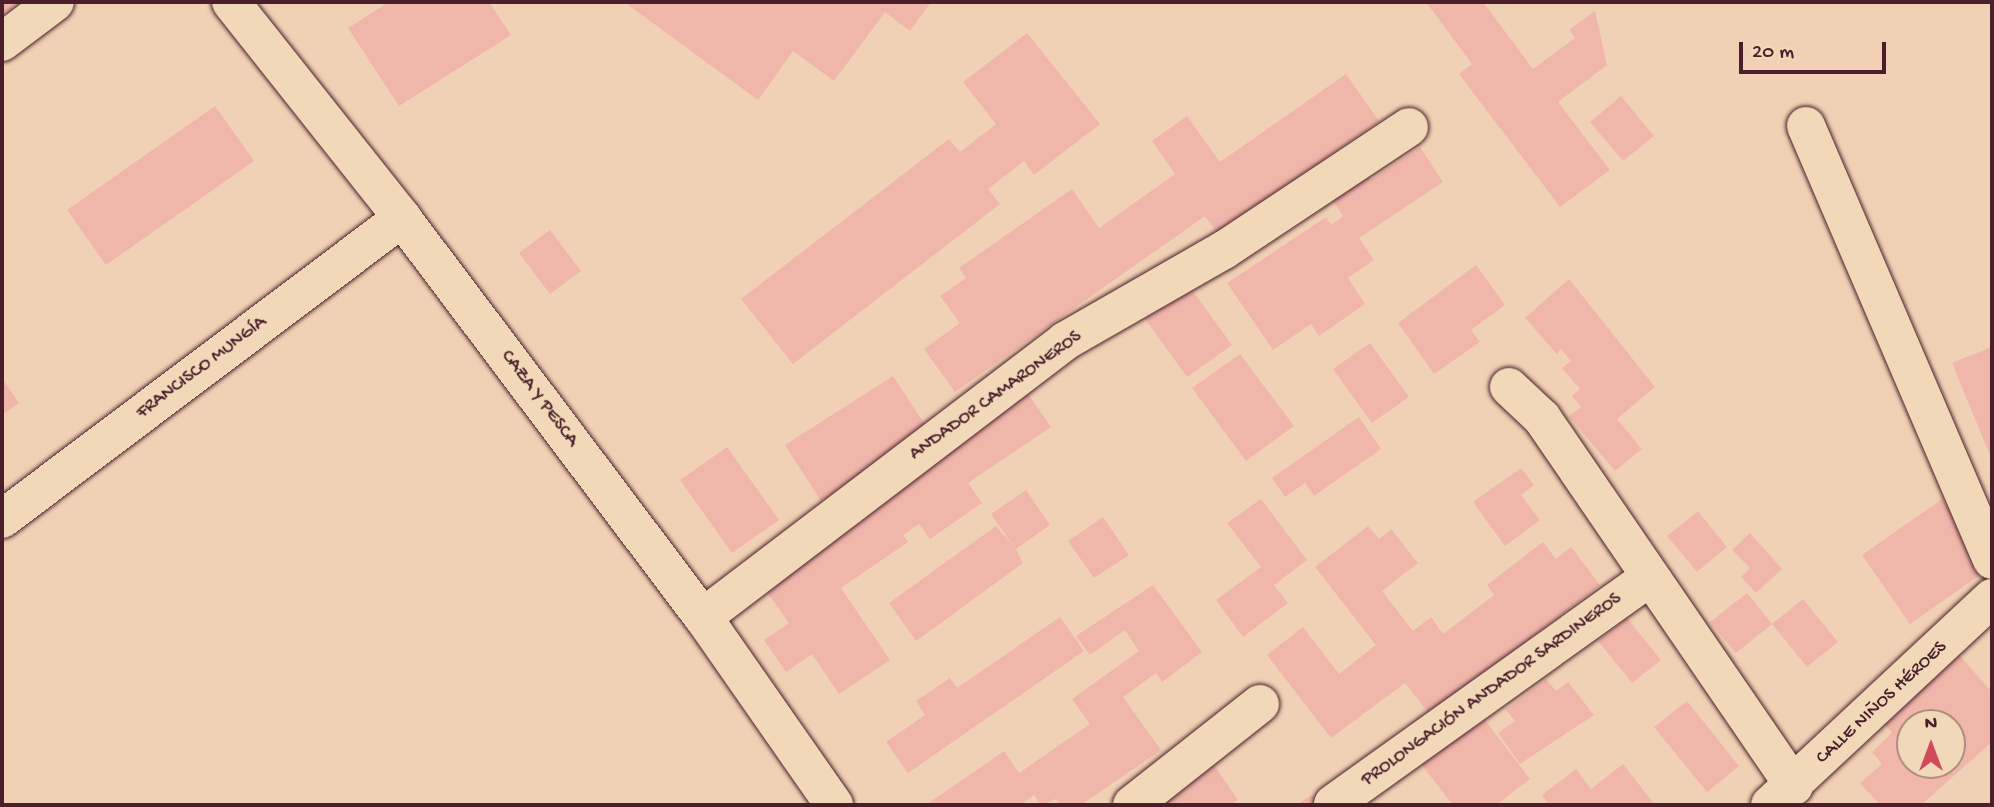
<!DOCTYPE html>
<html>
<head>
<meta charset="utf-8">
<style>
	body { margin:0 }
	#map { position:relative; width:1994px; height:807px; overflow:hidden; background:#f1d1b5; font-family:"Gochi Hand",sans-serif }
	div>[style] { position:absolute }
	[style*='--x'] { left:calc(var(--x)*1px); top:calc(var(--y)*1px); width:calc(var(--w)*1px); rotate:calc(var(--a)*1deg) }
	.building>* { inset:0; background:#f0b6aa }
	.roads { filter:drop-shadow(0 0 2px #4a1f2b) drop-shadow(0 0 2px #4a1f2b) }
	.minor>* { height:38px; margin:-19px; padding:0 19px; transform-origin:19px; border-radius:19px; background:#f1d8b8 }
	span { translate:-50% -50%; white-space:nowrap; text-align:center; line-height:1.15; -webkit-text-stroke:5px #f1d8b8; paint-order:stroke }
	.street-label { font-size:19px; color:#4a1f2b }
	.frame { position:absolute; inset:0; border:4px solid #4a1f2b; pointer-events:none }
	.north { position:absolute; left:1896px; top:709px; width:70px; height:70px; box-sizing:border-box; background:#f1d8b8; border:2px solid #ae8e80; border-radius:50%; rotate:0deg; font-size:19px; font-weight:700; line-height:28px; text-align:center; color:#4a1f2b }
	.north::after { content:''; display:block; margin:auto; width:24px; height:32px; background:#d1495b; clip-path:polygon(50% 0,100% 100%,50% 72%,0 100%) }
	.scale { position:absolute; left:1739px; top:42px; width:147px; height:32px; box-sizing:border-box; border:4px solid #4a1f2b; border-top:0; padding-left:9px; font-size:21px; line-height:24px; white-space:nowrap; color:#4a1f2b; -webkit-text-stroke:5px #f1d8b8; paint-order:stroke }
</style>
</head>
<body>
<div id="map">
	<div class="building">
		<div style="clip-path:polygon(2px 2px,21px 2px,2px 14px)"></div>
		<div style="clip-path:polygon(389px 2px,489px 2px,511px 35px,399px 106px,348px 28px)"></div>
		<div style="clip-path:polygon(624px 2px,931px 2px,910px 31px,885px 12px,834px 81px,793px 51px,758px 100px)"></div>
		<div style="clip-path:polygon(1426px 2px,1483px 2px,1533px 69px,1575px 38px,1569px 30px,1595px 11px,1607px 65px,1558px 102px,1610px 170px,1560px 207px,1459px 74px,1472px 64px)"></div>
		<div style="clip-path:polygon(1027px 33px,1100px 124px,1034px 175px,1024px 161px,988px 189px,1000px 204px,793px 364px,741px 299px,949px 139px,960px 152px,996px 124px,963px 82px)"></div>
		<div style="clip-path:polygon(1346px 74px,1379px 121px,1218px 234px,1205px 216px,955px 392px,924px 349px,960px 323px,940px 296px,966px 278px,959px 268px,1072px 189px,1099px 228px,1175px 174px,1152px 141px,1187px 116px,1220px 162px)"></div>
		<div style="clip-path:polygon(1621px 96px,1654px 136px,1623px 161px,1590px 122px)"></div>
		<div style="clip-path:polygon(215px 106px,254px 161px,106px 265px,67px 210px)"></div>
		<div style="clip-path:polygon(1420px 147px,1443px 182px,1359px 238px,1374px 260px,1348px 278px,1365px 304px,1319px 336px,1311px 324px,1273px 350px,1227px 283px,1326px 217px,1331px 225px,1343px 216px,1328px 193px,1363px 168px,1371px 180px)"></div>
		<div style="clip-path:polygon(550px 230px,581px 271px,550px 294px,519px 253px)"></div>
		<div style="clip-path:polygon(1476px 265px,1505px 305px,1471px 330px,1480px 342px,1434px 374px,1398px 323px)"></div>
		<div style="clip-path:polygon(1569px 279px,1655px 387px,1617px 419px,1642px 449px,1615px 471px,1569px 416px,1581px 407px,1572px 396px,1580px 389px,1562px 368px,1571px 361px,1561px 349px,1557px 354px,1525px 318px)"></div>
		<div style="clip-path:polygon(1190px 287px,1232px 345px,1187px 377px,1145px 319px)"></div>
		<div style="clip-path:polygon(1370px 343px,1409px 397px,1372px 423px,1333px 369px)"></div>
		<div style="clip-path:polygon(1992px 347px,1992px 460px,1952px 363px)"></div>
		<div style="clip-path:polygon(1240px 354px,1294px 426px,1246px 461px,1192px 388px)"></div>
		<div style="clip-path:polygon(893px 376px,929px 431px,821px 501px,785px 445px)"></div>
		<div style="clip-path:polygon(2px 378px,19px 403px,2px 415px)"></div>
		<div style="clip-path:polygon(1022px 385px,1051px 427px,968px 483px,982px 503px,930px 539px,919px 524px,903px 535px,908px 542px,841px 588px,890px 660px,839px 694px,812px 654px,786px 672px,764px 640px,789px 623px,756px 577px)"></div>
		<div style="clip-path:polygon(1359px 417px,1381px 449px,1314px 496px,1305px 483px,1285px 497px,1272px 478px)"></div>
		<div style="clip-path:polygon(727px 447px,779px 520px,732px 553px,680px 480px)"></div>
		<div style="clip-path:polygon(1521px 468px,1534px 485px,1521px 495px,1540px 520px,1505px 546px,1473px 502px)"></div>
		<div style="clip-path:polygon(1026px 490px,1050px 525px,1016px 549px,1023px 563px,916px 641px,889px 603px,996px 526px,1014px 547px,991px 514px)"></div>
		<div style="clip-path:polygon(1261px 499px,1307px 560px,1274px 585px,1288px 603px,1243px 637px,1216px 600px,1261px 567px,1227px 523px)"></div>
		<div style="clip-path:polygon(1942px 499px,1990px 568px,1910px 624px,1862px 555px)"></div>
		<div style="clip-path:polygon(1698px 511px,1727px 547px,1697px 572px,1667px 536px)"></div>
		<div style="clip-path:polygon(1103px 517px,1129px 555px,1094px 578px,1068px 541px)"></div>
		<div style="clip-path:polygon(1368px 526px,1379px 539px,1391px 529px,1418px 563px,1382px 591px,1413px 631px,1431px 617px,1443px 634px,1494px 595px,1487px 585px,1543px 542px,1556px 559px,1571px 547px,1600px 585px,1430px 715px,1405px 683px,1331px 738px,1267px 655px,1303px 627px,1339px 674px,1376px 645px,1315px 567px)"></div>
		<div style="clip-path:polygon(1750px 533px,1782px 569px,1756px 593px,1741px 577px,1750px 568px,1732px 550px)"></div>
		<div style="clip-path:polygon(1153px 585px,1202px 652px,1162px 682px,1156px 673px,1123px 697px,1161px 750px,1081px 805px,1060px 805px,1056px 799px,1041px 805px,1034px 795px,1020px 805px,926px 805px,1004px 751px,1019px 773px,1090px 724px,1072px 699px,1139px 651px,1125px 630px,1090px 655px,1076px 636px)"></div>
		<div style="clip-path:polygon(1747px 593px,1772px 624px,1736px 653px,1710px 622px)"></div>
		<div style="clip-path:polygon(1803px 599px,1838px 642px,1807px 667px,1772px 624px)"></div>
		<div style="clip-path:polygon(1060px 617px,1084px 651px,908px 773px,886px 742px,925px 715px,916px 701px,950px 678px,957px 688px)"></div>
		<div style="clip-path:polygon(1627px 618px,1661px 660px,1632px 683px,1598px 641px)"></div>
		<div style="clip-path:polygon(evenodd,1958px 654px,1992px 692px,1992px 742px,1921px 805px,1880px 805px,1860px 783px,1882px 764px,1872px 752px,1892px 733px,1883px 722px,1958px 654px,1910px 723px,1952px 723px,1952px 765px,1910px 765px,1910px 723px)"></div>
		<div style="clip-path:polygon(1546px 679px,1556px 691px,1568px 682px,1594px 715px,1520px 764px,1498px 733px,1515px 721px,1506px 710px)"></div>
		<div style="clip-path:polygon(1687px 701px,1739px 766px,1707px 792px,1654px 727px)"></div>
		<div style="clip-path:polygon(1481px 715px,1530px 779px,1496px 805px,1453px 805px,1420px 763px)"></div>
		<div style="clip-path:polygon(1212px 762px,1238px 800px,1231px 805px,1149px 805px)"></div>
		<div style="clip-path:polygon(1623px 764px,1655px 805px,1549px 805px,1542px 795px,1576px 769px,1591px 789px)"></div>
		<div style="clip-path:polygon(1312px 795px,1319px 805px,1296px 805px)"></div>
	</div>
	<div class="roads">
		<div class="minor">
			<div style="--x:231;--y:2;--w:275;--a:51.6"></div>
			<div style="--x:402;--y:218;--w:500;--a:53"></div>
			<div style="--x:703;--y:617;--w:229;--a:55.1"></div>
			<div style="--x:2;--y:42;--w:66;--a:-37"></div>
			<div style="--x:1806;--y:126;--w:472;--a:66.8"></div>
			<div style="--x:1509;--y:387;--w:45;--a:43.2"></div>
			<div style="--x:1542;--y:418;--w:446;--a:55.6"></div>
			<div style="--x:2;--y:519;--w:501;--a:-36.96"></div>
			<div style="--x:703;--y:617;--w:455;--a:-37.3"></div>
			<div style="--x:1065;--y:341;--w:183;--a:-29.8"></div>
			<div style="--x:1224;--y:250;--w:222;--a:-33.6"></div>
			<div style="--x:1333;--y:804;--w:390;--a:-35.6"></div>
			<div style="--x:1132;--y:805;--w:163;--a:-38.3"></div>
			<div style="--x:1770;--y:805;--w:304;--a:-43"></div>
		</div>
	</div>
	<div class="street-label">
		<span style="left:202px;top:368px;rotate:-37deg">FRANCISCO MUNGÍA</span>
		<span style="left:996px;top:396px;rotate:-36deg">ANDADOR CAMARONEROS</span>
		<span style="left:539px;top:399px;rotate:53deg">CAZA Y PESCA</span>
		<span style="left:1492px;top:690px;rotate:-36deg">PROLONGACIÓN ANDADOR SARDINEROS</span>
		<span style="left:1882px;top:703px;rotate:-43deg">CALLE NIÑOS HÉROES</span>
	</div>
	<div class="frame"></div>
	<div class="north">N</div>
	<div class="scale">20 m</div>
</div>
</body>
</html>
